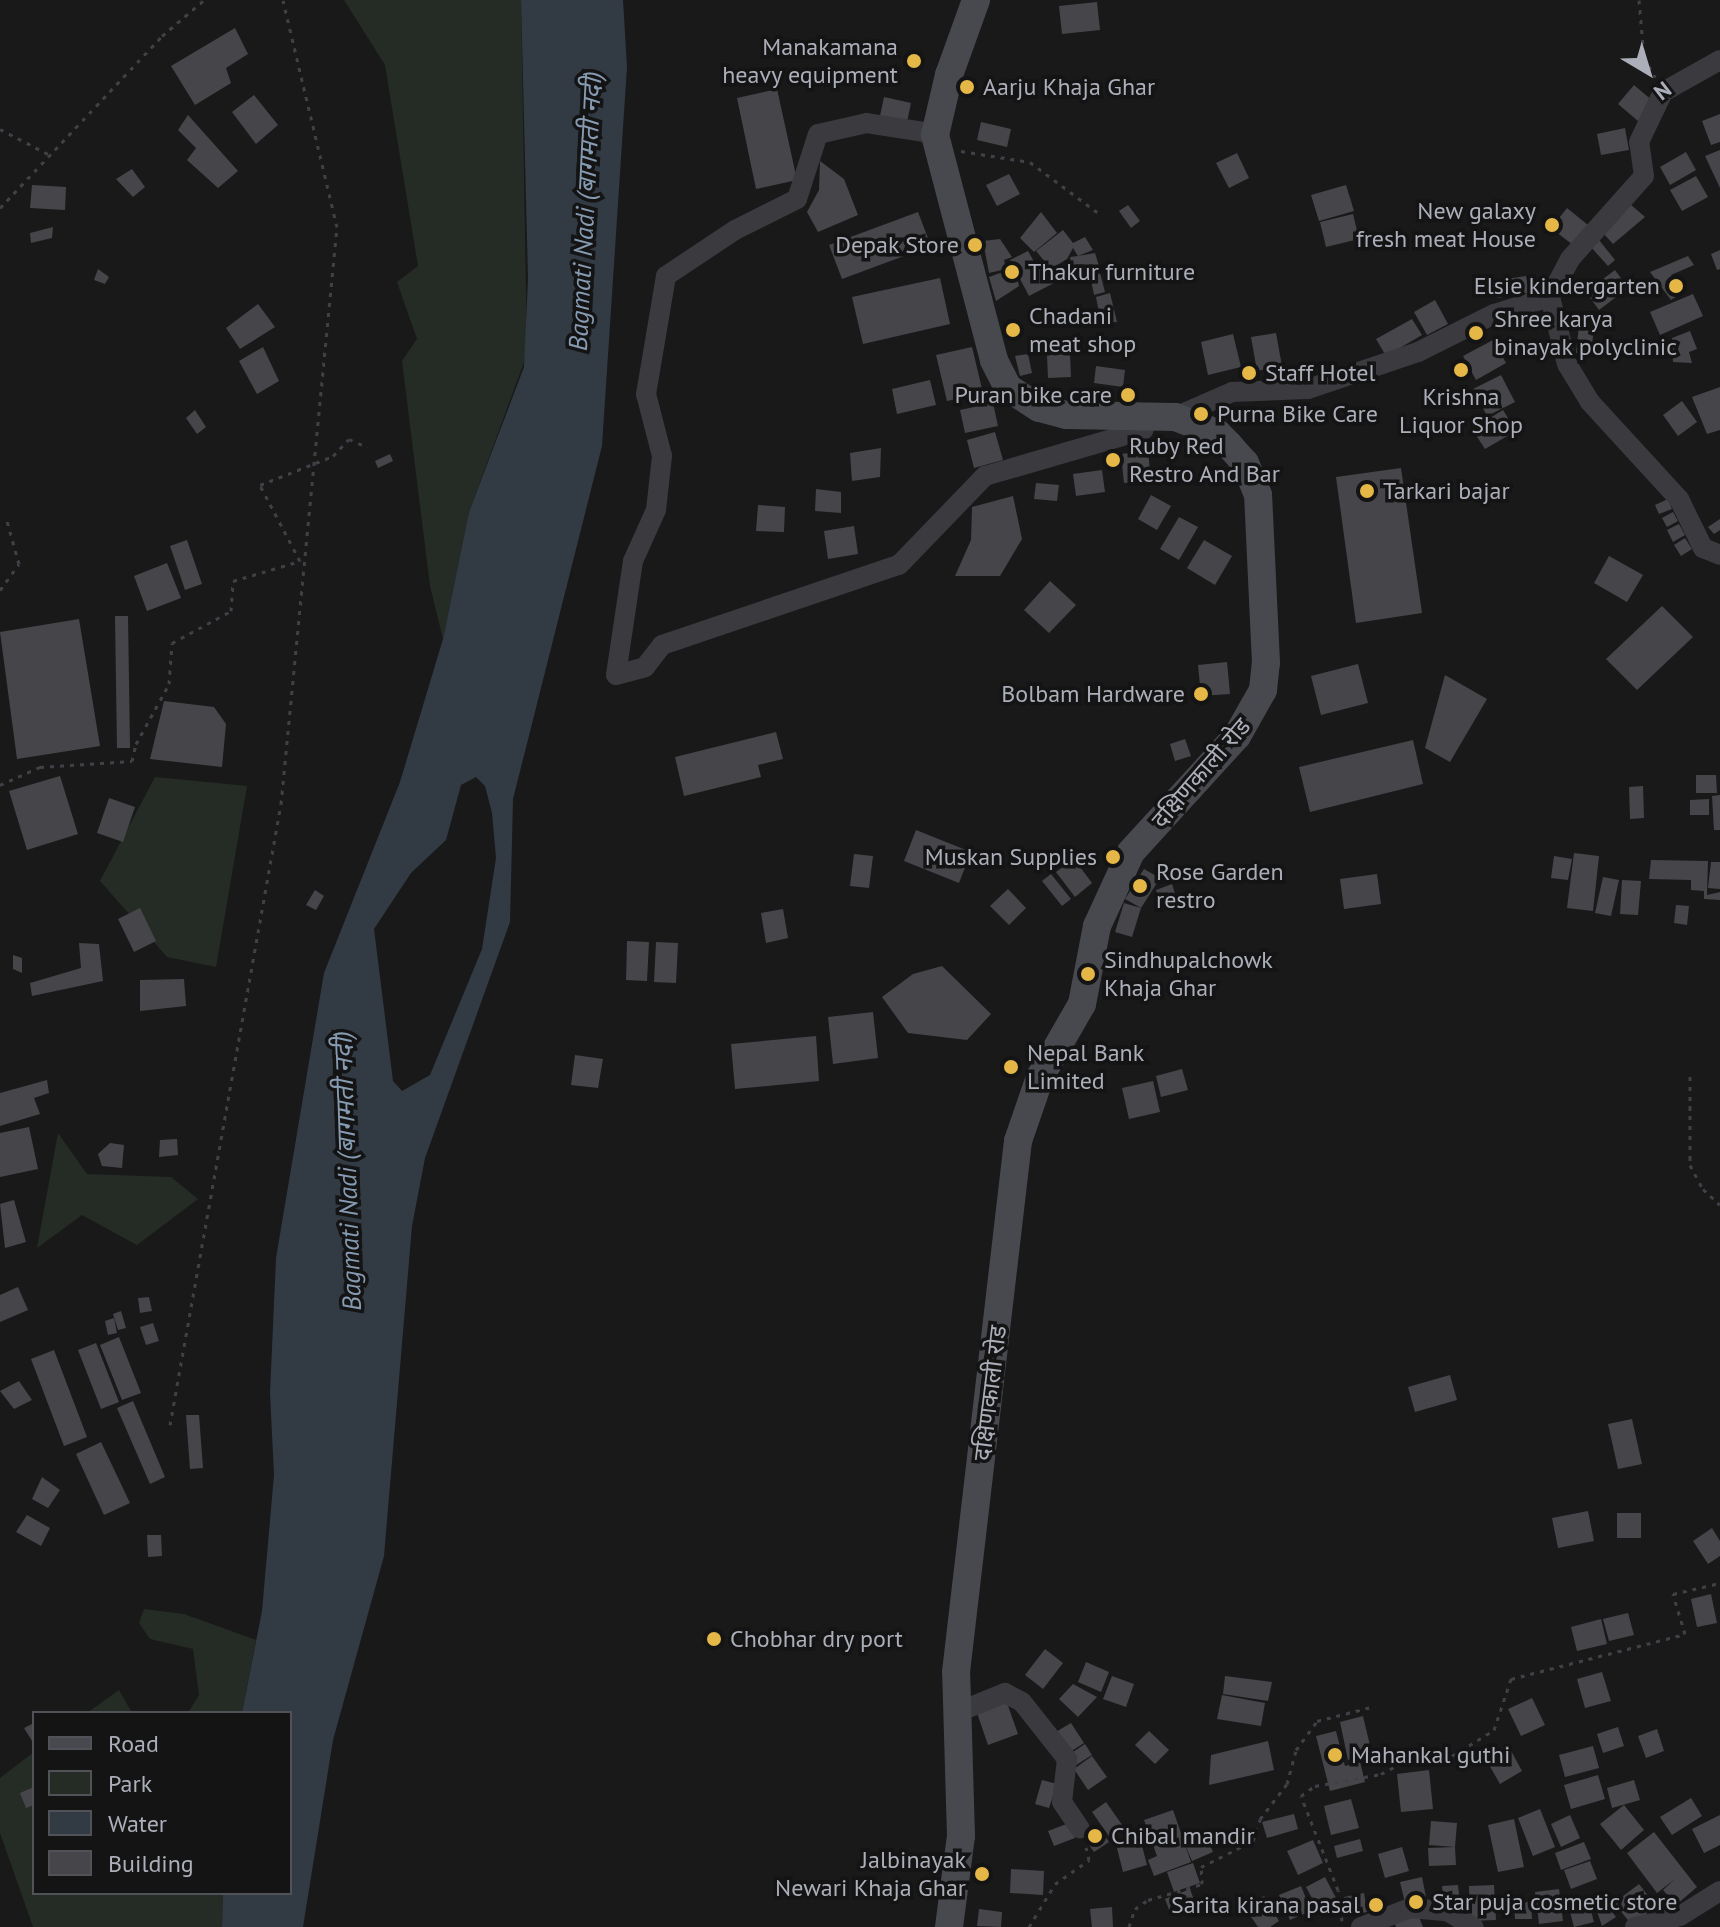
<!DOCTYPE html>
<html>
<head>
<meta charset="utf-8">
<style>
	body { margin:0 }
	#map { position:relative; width:1720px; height:1927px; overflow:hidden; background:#19191a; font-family:"PT Sans","Noto Sans Devanagari",sans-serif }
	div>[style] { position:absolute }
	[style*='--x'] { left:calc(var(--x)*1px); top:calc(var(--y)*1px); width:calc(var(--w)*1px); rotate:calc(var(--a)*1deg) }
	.green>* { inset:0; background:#252c26 }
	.water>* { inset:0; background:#323b43 }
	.building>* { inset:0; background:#46464a }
	.path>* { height:3px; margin-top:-1.5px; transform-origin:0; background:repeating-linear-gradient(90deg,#404146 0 4px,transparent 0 10px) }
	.street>* { height:20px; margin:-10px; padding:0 10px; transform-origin:10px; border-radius:10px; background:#3a3a3f }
	.secondary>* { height:28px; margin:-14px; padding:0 14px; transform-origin:14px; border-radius:14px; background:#48494f }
	.dots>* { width:22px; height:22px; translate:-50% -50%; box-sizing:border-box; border:4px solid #141415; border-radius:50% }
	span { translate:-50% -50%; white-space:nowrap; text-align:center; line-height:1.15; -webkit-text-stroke:7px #141415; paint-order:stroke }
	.poi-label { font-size:24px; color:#acafb9 }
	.right { translate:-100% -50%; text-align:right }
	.left { translate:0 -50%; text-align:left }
	.street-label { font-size:24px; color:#acafb9 }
	.water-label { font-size:26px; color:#869bb1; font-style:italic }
	.legend { position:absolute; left:32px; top:1711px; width:260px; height:184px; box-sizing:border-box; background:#141415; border:2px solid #515257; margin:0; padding:10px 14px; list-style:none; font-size:24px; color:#acafb9 }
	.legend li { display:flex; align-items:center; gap:16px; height:40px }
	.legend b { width:40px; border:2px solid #515257 }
	.north { position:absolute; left:1608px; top:32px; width:80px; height:80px; -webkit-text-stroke:6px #141415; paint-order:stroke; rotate:142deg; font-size:22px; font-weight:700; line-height:32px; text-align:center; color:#acafb9 }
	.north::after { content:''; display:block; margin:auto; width:28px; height:36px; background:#acafb9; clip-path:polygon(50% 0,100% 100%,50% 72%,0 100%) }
</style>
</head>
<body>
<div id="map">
	<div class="green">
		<div style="clip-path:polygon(344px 0,521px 0,527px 354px,469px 512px,443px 639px,430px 586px,402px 361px,417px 339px,397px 282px,418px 266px,385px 65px)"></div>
		<div style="clip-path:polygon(155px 777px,247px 786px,216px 967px,167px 957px,100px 881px)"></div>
		<div style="clip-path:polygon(58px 1133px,87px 1174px,171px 1177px,198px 1199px,137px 1245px,82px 1215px,37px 1248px)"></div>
		<div style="clip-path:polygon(144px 1609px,184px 1614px,256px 1640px,242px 1713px,188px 1713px,199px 1695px,193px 1649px,150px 1639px,139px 1623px)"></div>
		<div style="clip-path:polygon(119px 1690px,132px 1713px,87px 1713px)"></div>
		<div style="clip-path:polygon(34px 1752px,34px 1893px,223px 1893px,222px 1927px,33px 1927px,0 1833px,0 1778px)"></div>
	</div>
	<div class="water">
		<div style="clip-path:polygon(evenodd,521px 0,623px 0,627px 67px,602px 446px,513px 799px,510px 922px,425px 1158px,412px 1226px,384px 1556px,333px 1740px,303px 1927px,222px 1927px,223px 1893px,290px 1893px,290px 1713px,242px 1713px,262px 1611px,274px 1475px,270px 1393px,276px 1258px,324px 973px,400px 782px,443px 639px,469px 512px,524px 367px,528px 279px,521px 0,476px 777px,485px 786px,492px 813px,496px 858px,482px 949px,430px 1075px,402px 1091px,393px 1081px,374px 929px,411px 873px,446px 840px,461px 785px,476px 777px)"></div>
	</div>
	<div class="building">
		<div style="clip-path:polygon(1097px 2px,1100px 30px,1062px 34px,1059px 6px)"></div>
		<div style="clip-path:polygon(235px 28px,248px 54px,226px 68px,231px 83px,195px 105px,171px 66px)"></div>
		<div style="clip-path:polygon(1634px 85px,1654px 102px,1638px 121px,1618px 104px)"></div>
		<div style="clip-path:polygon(777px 89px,797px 180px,756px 189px,737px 98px)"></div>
		<div style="clip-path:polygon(254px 95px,278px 125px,256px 144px,232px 112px)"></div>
		<div style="clip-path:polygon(884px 97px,911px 103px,907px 122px,880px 116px)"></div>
		<div style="clip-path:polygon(1720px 114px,1720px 142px,1711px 145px,1702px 121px)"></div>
		<div style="clip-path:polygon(188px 115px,238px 171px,218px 188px,187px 160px,196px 148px,178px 130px)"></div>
		<div style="clip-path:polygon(981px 122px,1011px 129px,1007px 147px,977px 140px)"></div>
		<div style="clip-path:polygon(1625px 128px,1629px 150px,1601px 155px,1597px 134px)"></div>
		<div style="clip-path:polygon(1720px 150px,1720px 188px,1705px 156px)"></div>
		<div style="clip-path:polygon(1686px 152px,1696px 170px,1670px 185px,1660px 167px)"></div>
		<div style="clip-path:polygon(1237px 153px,1249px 178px,1229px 188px,1216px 163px)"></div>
		<div style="clip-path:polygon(820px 161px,844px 179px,858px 215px,818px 232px,807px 212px,819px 190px)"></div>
		<div style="clip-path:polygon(132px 169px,145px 187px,133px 197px,116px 179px)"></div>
		<div style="clip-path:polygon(1009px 174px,1020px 194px,997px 206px,986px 185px)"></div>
		<div style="clip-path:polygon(1696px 176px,1708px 197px,1682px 211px,1670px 190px)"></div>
		<div style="clip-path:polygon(32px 185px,66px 187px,65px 210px,30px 208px)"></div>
		<div style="clip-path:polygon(1346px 185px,1354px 211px,1319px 221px,1311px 195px)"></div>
		<div style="clip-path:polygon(1630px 204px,1645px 217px,1613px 244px,1604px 234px)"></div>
		<div style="clip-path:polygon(1128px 205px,1140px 221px,1131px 228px,1119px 211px)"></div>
		<div style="clip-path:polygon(1567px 208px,1588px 225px,1573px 245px,1551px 228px)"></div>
		<div style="clip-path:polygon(918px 212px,931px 246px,842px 279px,829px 245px)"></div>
		<div style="clip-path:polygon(1041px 212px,1057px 233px,1034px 252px,1020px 238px)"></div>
		<div style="clip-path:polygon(1353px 214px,1359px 239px,1326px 247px,1320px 222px)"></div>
		<div style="clip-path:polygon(53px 227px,52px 238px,31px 243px,30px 233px)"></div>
		<div style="clip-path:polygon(1063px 230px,1073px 243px,1085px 237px,1093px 250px,1078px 256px,1095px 253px,1100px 269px,1073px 271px,1070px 257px,1078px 256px,1073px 248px,1067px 259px,1051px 269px,1036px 251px)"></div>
		<div style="clip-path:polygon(1000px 239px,1012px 257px,1004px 260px,1006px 269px,989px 273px,983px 241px)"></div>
		<div style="clip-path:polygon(1599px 240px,1615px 260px,1608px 266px,1590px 246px)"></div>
		<div style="clip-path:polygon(1720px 250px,1720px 269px,1717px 270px,1711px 254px)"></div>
		<div style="clip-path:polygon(1028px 251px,1036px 265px,1043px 261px,1054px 283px,1029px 296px,1010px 260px)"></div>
		<div style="clip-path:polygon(1688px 256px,1694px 265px,1671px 275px,1685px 291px,1671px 300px,1650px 272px)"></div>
		<div style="clip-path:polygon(98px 269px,109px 277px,105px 284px,94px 280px)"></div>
		<div style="clip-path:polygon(1615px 270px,1628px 288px,1599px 310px,1586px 292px)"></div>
		<div style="clip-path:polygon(1000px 273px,1017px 278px,1019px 286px,996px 301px,989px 277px)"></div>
		<div style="clip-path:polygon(1100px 273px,1105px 292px,1094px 295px,1090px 275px)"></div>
		<div style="clip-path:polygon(1526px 276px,1529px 293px,1497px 298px,1494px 281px)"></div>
		<div style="clip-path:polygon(940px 278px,950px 324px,863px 344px,852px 297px)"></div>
		<div style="clip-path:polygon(1110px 293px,1117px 322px,1101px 323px,1096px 297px)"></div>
		<div style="clip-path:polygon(1693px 294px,1703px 316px,1660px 335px,1650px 312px)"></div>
		<div style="clip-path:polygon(1435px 300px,1448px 324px,1427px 335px,1414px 312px)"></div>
		<div style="clip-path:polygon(258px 304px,275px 327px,240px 349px,226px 328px)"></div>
		<div style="clip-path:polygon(1412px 319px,1422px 335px,1386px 356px,1376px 339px)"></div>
		<div style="clip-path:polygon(1579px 326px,1594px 327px,1591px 354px,1576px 353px)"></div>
		<div style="clip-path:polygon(1690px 331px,1697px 349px,1689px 352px,1692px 363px,1673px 362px,1672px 338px)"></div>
		<div style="clip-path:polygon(1276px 333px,1282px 366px,1257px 371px,1251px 337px)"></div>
		<div style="clip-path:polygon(1233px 334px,1241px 367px,1208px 375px,1201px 342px)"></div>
		<div style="clip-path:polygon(1493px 340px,1506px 363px,1476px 380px,1463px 356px)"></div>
		<div style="clip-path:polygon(263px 347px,279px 381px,257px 394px,239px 361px)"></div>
		<div style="clip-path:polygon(972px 347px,983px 393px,947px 401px,936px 355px)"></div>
		<div style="clip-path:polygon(1028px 354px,1032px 373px,1020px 376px,1015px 356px)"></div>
		<div style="clip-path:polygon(1070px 354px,1071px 377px,1048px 378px,1047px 355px)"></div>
		<div style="clip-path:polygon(1096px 366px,1125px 370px,1123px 387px,1094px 383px)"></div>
		<div style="clip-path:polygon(1501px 375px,1515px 402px,1487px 416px,1473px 389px)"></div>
		<div style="clip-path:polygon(930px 380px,936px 405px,897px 414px,892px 389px)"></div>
		<div style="clip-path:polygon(1720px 387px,1720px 430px,1707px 434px,1692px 397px)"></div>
		<div style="clip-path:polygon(1682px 401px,1697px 422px,1678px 436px,1663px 415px)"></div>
		<div style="clip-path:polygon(993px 403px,998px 426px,965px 433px,960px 410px)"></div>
		<div style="clip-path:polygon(195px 410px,206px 427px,197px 434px,186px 418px)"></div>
		<div style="clip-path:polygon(1503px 410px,1516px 431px,1485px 449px,1472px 429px)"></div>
		<div style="clip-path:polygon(995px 432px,1003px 460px,974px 468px,967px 440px)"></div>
		<div style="clip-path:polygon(881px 448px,880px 477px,852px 481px,850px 453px)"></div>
		<div style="clip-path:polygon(1148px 451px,1151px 481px,1124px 483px,1121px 454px)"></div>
		<div style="clip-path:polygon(390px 454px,393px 461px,378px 468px,375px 461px)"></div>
		<div style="clip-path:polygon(1401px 468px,1422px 613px,1356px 623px,1336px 477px)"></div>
		<div style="clip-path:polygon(1102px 470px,1105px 492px,1076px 496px,1073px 474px)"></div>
		<div style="clip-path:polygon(1036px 483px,1059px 485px,1057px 501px,1034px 499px)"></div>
		<div style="clip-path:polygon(816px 489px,841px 492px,841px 513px,815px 511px)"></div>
		<div style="clip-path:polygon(1151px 495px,1171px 506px,1157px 530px,1138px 519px)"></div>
		<div style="clip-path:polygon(1013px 496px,1022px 539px,1000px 576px,955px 576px,971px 540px,972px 507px)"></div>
		<div style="clip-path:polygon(1668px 499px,1672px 509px,1659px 514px,1655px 505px)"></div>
		<div style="clip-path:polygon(758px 505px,785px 507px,784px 532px,756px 531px)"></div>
		<div style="clip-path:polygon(1673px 512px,1678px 521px,1667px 527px,1662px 518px)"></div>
		<div style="clip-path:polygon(1179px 517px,1198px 527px,1179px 560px,1160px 549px)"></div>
		<div style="clip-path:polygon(1720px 519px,1720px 530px,1714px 534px,1708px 527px)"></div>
		<div style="clip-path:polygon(1679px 524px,1685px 535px,1673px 542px,1667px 530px)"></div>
		<div style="clip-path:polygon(854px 526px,858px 554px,828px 559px,824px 531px)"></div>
		<div style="clip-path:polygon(1685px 538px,1692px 549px,1681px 556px,1674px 545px)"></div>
		<div style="clip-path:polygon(187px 540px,202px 584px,185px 590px,170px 546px)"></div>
		<div style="clip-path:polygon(1204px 540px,1232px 556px,1215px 585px,1187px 568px)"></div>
		<div style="clip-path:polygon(1609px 556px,1643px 575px,1627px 602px,1594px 583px)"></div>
		<div style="clip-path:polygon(167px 563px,181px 598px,147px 611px,134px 576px)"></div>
		<div style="clip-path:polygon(1050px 581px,1076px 605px,1049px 633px,1024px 610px)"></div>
		<div style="clip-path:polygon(1662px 606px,1693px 637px,1637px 690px,1606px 659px)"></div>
		<div style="clip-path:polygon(115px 616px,128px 616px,130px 748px,117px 748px)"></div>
		<div style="clip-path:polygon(79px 619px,100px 746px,17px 759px,0 632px)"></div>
		<div style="clip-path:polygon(1227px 662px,1230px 694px,1201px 696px,1198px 665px)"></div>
		<div style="clip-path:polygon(1358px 664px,1368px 703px,1321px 715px,1311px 676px)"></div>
		<div style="clip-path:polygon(1445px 675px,1487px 699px,1450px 762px,1425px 748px)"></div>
		<div style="clip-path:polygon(164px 701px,214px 707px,226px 724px,222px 767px,150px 759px)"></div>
		<div style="clip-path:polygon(776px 732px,783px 759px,758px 765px,761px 777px,684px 796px,675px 757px)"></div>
		<div style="clip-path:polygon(1185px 739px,1191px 756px,1175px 761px,1170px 744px)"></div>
		<div style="clip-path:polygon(1413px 740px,1423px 784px,1310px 812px,1299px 767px)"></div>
		<div style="clip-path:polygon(1696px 775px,1716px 775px,1717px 793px,1696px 793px)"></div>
		<div style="clip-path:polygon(60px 776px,78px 834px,27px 850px,9px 791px)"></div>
		<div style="clip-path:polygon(1643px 786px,1644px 818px,1630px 819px,1629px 787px)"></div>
		<div style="clip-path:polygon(1720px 795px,1720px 830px,1714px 830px,1712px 796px)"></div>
		<div style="clip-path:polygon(109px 798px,135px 807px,123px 842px,97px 833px)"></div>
		<div style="clip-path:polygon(1709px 799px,1709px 815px,1690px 815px,1690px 800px)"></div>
		<div style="clip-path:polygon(916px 830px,971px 852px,959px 883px,904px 861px)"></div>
		<div style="clip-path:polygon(1574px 853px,1599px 856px,1593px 911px,1567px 908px)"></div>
		<div style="clip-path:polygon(854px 854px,873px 856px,869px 888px,850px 886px)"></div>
		<div style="clip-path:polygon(1554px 856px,1572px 859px,1568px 880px,1551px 878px)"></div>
		<div style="clip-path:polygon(1074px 859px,1092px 883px,1075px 897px,1056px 872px)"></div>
		<div style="clip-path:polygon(1651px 860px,1708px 861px,1707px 895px,1720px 892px,1720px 900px,1704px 899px,1704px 891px,1691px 890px,1691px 880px,1649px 879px)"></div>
		<div style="clip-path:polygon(1711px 862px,1720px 862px,1720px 889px,1708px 888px)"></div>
		<div style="clip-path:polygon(1144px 869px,1160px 878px,1141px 908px,1125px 899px)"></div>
		<div style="clip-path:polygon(1051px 874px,1071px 899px,1062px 906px,1042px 881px)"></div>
		<div style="clip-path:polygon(1377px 874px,1381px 904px,1344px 909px,1340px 879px)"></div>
		<div style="clip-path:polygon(1603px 877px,1619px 880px,1611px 916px,1595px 913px)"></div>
		<div style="clip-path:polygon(1622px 880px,1641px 881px,1638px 915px,1620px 914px)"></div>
		<div style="clip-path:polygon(1172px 884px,1176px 897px,1160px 903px,1156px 890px)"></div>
		<div style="clip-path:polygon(1008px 889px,1026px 908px,1009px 925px,990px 906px)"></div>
		<div style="clip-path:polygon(315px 890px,324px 896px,316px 910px,306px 905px)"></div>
		<div style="clip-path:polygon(1124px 903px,1141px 908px,1132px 937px,1115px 932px)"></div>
		<div style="clip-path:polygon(1676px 905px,1689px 906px,1687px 925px,1674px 923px)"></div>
		<div style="clip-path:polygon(140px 908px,156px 941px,134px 952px,118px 919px)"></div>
		<div style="clip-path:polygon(783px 909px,788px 938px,766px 943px,761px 913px)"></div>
		<div style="clip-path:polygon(627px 941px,649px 942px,647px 981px,626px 980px)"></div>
		<div style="clip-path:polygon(656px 942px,678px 943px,676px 983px,654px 982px)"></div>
		<div style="clip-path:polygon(79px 943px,99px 944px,103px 981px,32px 996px,30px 983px,81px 968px)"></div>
		<div style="clip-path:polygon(13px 955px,22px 958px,22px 973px,13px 969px)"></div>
		<div style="clip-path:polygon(942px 966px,991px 1014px,967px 1040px,908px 1033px,882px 997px,913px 974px)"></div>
		<div style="clip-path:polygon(184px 979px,186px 1006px,140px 1011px,140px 980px)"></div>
		<div style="clip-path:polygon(873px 1012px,878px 1058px,833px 1064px,828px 1017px)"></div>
		<div style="clip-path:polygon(816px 1036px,819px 1081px,735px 1089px,731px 1044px)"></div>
		<div style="clip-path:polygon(575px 1055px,603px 1059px,598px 1088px,571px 1085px)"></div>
		<div style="clip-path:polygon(1182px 1069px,1188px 1090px,1161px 1097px,1156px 1076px)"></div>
		<div style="clip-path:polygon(47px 1080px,49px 1093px,34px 1098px,40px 1114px,0 1126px,0 1093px)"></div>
		<div style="clip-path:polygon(1153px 1081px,1160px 1112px,1129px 1119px,1122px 1088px)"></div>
		<div style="clip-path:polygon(29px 1127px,38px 1169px,0 1177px,0 1133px)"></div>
		<div style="clip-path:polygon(177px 1139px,178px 1155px,159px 1157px,160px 1140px)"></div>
		<div style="clip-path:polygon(110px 1143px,124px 1145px,122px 1168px,102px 1166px,98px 1154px)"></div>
		<div style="clip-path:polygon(14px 1200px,26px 1242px,5px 1248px,0 1204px)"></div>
		<div style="clip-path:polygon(18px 1287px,28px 1310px,0 1322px,0 1295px)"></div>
		<div style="clip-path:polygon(149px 1297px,152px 1311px,140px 1313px,138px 1298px)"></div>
		<div style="clip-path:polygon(121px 1311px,126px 1328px,118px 1330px,113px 1314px)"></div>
		<div style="clip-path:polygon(114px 1318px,117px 1333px,108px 1335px,105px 1321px)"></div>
		<div style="clip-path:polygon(153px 1323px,159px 1341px,146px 1345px,140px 1327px)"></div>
		<div style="clip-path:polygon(119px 1337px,141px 1393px,122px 1400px,100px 1345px)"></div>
		<div style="clip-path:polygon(96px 1343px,119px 1402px,101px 1409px,78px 1350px)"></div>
		<div style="clip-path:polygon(54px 1350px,87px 1437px,64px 1446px,31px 1359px)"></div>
		<div style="clip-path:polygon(1450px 1375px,1457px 1400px,1415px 1412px,1408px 1387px)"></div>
		<div style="clip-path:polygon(19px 1381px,32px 1400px,14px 1409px,0 1391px)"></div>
		<div style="clip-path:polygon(133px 1401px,165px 1477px,150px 1484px,117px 1408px)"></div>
		<div style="clip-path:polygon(186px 1415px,199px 1415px,203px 1468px,190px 1469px)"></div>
		<div style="clip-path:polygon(1632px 1419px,1642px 1464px,1618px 1469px,1608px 1424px)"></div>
		<div style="clip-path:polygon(101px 1442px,130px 1503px,104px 1515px,76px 1454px)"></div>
		<div style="clip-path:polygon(42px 1477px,60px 1490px,48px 1508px,32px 1499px)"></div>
		<div style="clip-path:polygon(1588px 1511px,1594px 1541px,1558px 1548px,1552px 1518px)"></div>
		<div style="clip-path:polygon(1617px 1513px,1641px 1513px,1641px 1538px,1617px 1538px)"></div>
		<div style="clip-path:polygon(27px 1515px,50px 1528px,41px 1546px,16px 1532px)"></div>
		<div style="clip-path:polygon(1712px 1528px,1720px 1541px,1720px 1556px,1708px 1564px,1693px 1541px)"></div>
		<div style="clip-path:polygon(147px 1535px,161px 1535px,162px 1556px,148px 1557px)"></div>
		<div style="clip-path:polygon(1711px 1594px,1717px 1623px,1697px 1627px,1691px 1599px)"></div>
		<div style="clip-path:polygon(1628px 1613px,1634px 1635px,1609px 1641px,1603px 1619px)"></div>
		<div style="clip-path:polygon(1601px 1619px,1607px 1644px,1577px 1651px,1571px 1627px)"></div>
		<div style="clip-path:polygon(1045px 1649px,1063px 1663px,1043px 1689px,1025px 1675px)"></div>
		<div style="clip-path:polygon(1086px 1662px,1109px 1672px,1101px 1692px,1078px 1682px)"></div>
		<div style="clip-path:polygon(1602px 1672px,1611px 1701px,1585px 1708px,1577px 1679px)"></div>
		<div style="clip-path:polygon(1112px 1676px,1134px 1684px,1126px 1707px,1103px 1699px)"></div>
		<div style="clip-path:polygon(1225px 1676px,1272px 1682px,1268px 1701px,1223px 1694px)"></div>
		<div style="clip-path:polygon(1073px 1684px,1097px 1697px,1078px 1717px,1059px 1699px)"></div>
		<div style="clip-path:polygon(1222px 1695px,1265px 1703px,1261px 1726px,1217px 1719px)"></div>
		<div style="clip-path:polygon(1532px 1698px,1545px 1725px,1521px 1736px,1508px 1709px)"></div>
		<div style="clip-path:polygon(1006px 1700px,1018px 1734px,988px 1745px,976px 1710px)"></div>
		<div style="clip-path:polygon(1363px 1716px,1372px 1754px,1348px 1760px,1340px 1722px)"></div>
		<div style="clip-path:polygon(34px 1723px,34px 1744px,24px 1728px)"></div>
		<div style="clip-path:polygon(1071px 1723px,1084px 1743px,1067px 1754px,1054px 1733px)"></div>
		<div style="clip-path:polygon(1618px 1727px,1624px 1746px,1603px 1753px,1597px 1734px)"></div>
		<div style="clip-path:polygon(1657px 1729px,1664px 1751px,1646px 1758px,1638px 1736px)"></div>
		<div style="clip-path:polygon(1149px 1731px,1169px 1750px,1155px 1764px,1135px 1745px)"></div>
		<div style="clip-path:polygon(1336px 1731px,1345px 1766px,1360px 1762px,1365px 1782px,1330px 1791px,1316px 1736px)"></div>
		<div style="clip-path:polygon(1268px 1741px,1274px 1770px,1209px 1785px,1211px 1755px)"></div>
		<div style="clip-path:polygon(1085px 1744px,1092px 1755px,1073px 1767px,1067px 1756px)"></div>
		<div style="clip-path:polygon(1508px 1745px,1522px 1771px,1500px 1784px,1484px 1756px)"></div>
		<div style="clip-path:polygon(1593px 1746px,1599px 1768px,1565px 1777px,1559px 1755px)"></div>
		<div style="clip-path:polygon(1092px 1756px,1107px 1777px,1088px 1790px,1074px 1769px)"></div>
		<div style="clip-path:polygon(1429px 1770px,1433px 1809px,1401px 1812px,1397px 1774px)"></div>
		<div style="clip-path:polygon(1598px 1775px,1605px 1799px,1571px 1809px,1564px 1785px)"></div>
		<div style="clip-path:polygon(1042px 1780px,1057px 1784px,1049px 1808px,1035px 1804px)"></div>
		<div style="clip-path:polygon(1634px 1780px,1640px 1800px,1612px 1808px,1607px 1788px)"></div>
		<div style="clip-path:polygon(34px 1787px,34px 1805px,26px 1808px,20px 1793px)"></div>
		<div style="clip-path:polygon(1691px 1798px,1702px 1816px,1672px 1835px,1660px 1817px)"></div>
		<div style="clip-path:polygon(1351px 1799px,1359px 1828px,1331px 1835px,1324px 1806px)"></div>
		<div style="clip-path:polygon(1106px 1802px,1125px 1829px,1111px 1839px,1092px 1812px)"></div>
		<div style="clip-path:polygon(1624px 1805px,1644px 1830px,1621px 1850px,1600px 1824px)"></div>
		<div style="clip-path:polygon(1540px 1809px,1555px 1847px,1533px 1856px,1518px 1818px)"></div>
		<div style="clip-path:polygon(1173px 1810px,1191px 1862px,1154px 1876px,1148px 1860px,1157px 1856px,1144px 1820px)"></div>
		<div style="clip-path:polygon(1294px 1814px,1298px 1829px,1267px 1838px,1262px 1822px)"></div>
		<div style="clip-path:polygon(1570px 1815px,1580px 1838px,1561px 1847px,1551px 1824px)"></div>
		<div style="clip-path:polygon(1720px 1815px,1720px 1845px,1704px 1853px,1692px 1829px)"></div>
		<div style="clip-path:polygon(1514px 1819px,1524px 1867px,1498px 1872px,1488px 1825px)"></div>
		<div style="clip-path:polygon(1431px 1821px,1457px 1823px,1455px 1847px,1429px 1845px)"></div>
		<div style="clip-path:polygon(1069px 1823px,1075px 1838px,1054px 1846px,1048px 1831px)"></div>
		<div style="clip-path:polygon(1101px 1831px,1109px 1842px,1094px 1852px,1086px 1841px)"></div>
		<div style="clip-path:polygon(1654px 1832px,1697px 1887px,1676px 1905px,1663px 1890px,1675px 1879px,1657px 1893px,1627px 1853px)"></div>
		<div style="clip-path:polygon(1207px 1838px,1213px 1852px,1192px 1861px,1186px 1847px)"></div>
		<div style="clip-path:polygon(1360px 1839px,1363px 1851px,1337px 1858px,1334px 1846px)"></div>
		<div style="clip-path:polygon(1313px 1840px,1323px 1863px,1298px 1875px,1287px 1851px)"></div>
		<div style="clip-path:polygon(1141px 1842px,1147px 1865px,1123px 1872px,1117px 1848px)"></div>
		<div style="clip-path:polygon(1584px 1842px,1591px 1859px,1561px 1870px,1555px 1853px)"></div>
		<div style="clip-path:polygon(1402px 1847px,1409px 1871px,1385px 1878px,1378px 1854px)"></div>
		<div style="clip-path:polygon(1455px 1847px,1456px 1865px,1429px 1866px,1428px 1848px)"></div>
		<div style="clip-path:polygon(1590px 1861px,1597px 1879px,1571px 1889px,1564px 1870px)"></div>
		<div style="clip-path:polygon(1193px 1863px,1200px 1883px,1174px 1892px,1167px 1872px)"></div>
		<div style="clip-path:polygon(1011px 1869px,1044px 1871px,1043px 1895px,1010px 1893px)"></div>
		<div style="clip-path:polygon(1325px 1877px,1336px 1898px,1317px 1908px,1306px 1887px)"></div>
		<div style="clip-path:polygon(1422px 1877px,1427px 1902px,1406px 1907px,1400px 1882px)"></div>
		<div style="clip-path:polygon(1639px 1884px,1656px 1906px,1632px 1925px,1614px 1903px)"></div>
		<div style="clip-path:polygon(1458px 1885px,1460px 1904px,1444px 1906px,1442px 1886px)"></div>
		<div style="clip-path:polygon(1494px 1885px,1496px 1920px,1470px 1921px,1469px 1886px)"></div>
		<div style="clip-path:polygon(1301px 1886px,1311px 1911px,1290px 1920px,1279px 1895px)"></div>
		<div style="clip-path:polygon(1190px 1889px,1196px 1906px,1171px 1915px,1165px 1899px)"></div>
		<div style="clip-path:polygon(1559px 1889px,1563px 1921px,1539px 1924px,1535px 1892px)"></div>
		<div style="clip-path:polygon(1364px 1893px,1367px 1912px,1347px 1916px,1344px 1897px)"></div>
		<div style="clip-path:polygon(1600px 1895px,1616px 1917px,1602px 1926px,1593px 1900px)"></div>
		<div style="clip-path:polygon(1264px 1896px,1279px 1921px,1270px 1927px,1258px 1927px,1245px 1908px)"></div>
		<div style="clip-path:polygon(1587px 1896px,1594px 1922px,1574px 1927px,1567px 1901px)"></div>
		<div style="clip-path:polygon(1531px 1902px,1532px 1919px,1515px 1919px,1514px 1903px)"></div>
		<div style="clip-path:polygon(1112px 1907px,1113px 1927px,1092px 1927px,1090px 1909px)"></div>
		<div style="clip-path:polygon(979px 1909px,1002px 1912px,1001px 1927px,977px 1926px)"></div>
		<div style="clip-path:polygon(1417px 1912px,1423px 1927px,1396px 1927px,1394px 1922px)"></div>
	</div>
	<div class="path">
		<div style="--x:1639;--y:0;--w:57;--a:85"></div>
		<div style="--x:1644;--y:57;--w:23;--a:61"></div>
		<div style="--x:0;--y:129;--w:56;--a:27.5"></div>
		<div style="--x:961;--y:151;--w:70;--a:9.1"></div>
		<div style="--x:1030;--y:162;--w:84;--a:36.7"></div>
		<div style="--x:0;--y:208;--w:236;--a:-46.7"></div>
		<div style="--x:162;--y:36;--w:55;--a:-40.6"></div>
		<div style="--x:0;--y:590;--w:32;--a:-54"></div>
		<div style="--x:19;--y:564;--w:49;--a:-105.5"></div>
		<div style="--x:0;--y:785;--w:44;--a:-24.2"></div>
		<div style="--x:40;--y:767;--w:92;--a:-3.7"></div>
		<div style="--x:132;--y:761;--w:17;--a:-77"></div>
		<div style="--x:136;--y:744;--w:68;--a:-61.2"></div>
		<div style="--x:169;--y:684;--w:41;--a:-85.8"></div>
		<div style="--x:172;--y:643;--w:67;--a:-28.5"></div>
		<div style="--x:231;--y:611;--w:30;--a:-86"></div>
		<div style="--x:233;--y:581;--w:70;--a:-16.6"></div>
		<div style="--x:300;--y:561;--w:86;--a:-117.8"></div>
		<div style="--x:260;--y:485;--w:79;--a:-21.7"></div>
		<div style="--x:333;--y:456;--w:23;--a:-47"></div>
		<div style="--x:349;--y:439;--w:20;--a:24"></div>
		<div style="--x:1690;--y:1076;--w:89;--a:90"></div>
		<div style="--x:1690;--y:1165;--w:27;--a:62"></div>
		<div style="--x:1703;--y:1189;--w:23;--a:43"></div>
		<div style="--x:170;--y:1425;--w:631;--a:-79.87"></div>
		<div style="--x:281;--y:804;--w:580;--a:-84.46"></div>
		<div style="--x:337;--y:227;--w:233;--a:-103.4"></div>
		<div style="--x:1342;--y:1921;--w:31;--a:-97"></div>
		<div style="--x:1338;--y:1890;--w:101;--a:-111.5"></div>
		<div style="--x:1301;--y:1796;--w:17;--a:-36"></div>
		<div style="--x:1315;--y:1786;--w:67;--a:-10.3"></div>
		<div style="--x:1381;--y:1774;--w:24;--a:-28"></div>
		<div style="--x:1402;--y:1763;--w:50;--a:-8"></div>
		<div style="--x:1452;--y:1756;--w:49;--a:-31.8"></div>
		<div style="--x:1494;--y:1730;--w:54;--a:-71.6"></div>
		<div style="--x:1511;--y:1679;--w:180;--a:-14.5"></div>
		<div style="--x:1685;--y:1634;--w:42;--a:-106.7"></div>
		<div style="--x:1673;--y:1594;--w:48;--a:-13.2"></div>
		<div style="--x:1029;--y:1927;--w:50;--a:-58.8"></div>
		<div style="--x:1055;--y:1884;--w:42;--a:-35.2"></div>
		<div style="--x:1089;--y:1860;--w:13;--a:-103"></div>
		<div style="--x:1129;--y:1927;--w:19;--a:-72"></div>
		<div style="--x:1135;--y:1909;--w:16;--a:-35"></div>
		<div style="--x:1148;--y:1900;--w:56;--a:-16.5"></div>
		<div style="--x:1202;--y:1884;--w:17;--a:-93"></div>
		<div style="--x:1201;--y:1867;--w:58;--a:-26.6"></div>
		<div style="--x:1253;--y:1841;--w:23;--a:-72"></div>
		<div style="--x:1260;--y:1819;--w:44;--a:-52.4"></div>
		<div style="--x:1287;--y:1784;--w:35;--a:-75"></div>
		<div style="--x:1296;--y:1750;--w:36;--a:-54"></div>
		<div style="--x:1317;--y:1721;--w:60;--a:-14.5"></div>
	</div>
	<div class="street">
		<div style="--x:937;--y:134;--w:71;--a:-171.1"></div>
		<div style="--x:867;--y:123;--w:50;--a:167.3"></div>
		<div style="--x:818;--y:134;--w:68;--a:107.9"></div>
		<div style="--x:797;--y:199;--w:69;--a:153.4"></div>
		<div style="--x:735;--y:230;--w:83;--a:146.3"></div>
		<div style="--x:666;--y:276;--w:120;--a:99.6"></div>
		<div style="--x:646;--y:394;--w:64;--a:75.5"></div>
		<div style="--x:662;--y:456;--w:54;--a:96.3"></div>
		<div style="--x:656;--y:510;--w:56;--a:114.3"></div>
		<div style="--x:633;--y:561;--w:115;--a:98.5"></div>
		<div style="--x:616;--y:675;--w:30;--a:-15"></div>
		<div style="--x:645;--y:667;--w:28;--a:-52"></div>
		<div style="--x:662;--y:645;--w:250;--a:-18.7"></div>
		<div style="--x:899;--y:565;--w:124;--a:-46"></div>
		<div style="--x:985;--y:476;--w:165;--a:-16.2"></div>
		<div style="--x:1143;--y:430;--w:16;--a:-68"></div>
		<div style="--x:1550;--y:297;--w:69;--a:75.8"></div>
		<div style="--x:1567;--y:364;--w:44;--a:58.8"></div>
		<div style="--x:1590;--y:402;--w:132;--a:47.5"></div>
		<div style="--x:1679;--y:499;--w:55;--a:63.9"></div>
		<div style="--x:1703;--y:548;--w:18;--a:22"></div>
		<div style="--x:1175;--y:417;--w:62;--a:-23.7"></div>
		<div style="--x:1232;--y:392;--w:76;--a:-2.3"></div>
		<div style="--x:1308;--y:389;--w:116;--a:-18.6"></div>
		<div style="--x:1418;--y:352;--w:85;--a:-26.6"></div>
		<div style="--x:1494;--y:314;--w:59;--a:-16.9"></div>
		<div style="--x:1550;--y:297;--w:43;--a:-62.2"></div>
		<div style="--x:1570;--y:259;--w:111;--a:-48.3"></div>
		<div style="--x:1644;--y:176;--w:34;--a:-98"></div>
		<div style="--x:1639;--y:142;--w:55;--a:-64.4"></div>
		<div style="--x:1663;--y:92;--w:65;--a:-29.3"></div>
		<div style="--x:958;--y:1712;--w:51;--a:-22"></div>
		<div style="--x:1005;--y:1693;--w:19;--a:28"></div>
		<div style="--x:1022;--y:1702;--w:73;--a:51.7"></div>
		<div style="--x:1067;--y:1759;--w:43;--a:96.6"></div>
		<div style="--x:1062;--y:1802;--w:32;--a:56"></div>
		<div style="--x:1361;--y:1927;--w:53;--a:-21.2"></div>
		<div style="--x:1410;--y:1908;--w:37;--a:5"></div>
		<div style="--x:1447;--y:1911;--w:31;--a:31"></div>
		<div style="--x:1635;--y:1927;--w:46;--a:-13.7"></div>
		<div style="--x:1680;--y:1916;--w:47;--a:-32"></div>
	</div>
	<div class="secondary">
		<div style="--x:949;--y:1927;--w:92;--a:-82.5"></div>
		<div style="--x:961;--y:1836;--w:164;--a:-91.7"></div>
		<div style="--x:956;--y:1672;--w:535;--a:-83.34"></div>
		<div style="--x:1018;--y:1141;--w:68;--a:-71"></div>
		<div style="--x:1040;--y:1077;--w:84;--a:-60.1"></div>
		<div style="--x:1082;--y:1004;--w:79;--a:-79.1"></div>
		<div style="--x:1097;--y:926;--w:81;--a:-65.3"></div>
		<div style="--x:1131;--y:852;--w:157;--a:-47.6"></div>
		<div style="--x:1237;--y:736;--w:53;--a:-60.5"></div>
		<div style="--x:1263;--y:690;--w:27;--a:-84"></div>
		<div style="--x:1266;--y:663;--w:168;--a:-92.7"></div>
		<div style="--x:1258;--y:495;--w:35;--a:-112"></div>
		<div style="--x:1245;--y:463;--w:24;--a:-132"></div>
		<div style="--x:1229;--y:445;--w:17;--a:-135"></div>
		<div style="--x:1217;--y:433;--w:45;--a:-159.1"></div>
		<div style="--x:1175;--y:417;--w:109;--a:-178.9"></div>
		<div style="--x:1066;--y:415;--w:28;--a:-165"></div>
		<div style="--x:1039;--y:408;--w:37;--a:-147"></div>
		<div style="--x:1008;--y:388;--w:31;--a:-117"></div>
		<div style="--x:994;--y:360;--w:233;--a:-104.7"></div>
		<div style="--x:935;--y:135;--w:62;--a:-76.9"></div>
		<div style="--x:949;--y:75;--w:80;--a:-70.2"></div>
	</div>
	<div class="dots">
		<div style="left:914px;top:61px;background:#e4b747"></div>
		<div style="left:967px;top:87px;background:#e4b747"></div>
		<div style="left:1552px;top:225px;background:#e4b747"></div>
		<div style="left:975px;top:245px;background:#e4b747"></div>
		<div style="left:1012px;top:272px;background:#e4b747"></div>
		<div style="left:1676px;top:286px;background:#e4b747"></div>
		<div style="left:1013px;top:330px;background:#e4b747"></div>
		<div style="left:1476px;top:333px;background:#e4b747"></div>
		<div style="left:1461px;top:370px;background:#e4b747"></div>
		<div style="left:1249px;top:373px;background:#e4b747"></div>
		<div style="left:1128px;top:395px;background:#e4b747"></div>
		<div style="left:1201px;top:414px;background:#e4b747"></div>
		<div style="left:1113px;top:460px;background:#e4b747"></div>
		<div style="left:1367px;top:491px;background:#e4b747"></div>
		<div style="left:1201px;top:694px;background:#e4b747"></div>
		<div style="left:1113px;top:857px;background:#e4b747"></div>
		<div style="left:1140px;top:886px;background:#e4b747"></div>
		<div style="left:1088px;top:974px;background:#e4b747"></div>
		<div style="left:1011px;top:1067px;background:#e4b747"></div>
		<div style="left:714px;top:1639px;background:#e4b747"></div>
		<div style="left:1335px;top:1755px;background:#e4b747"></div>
		<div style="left:1095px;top:1836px;background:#e4b747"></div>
		<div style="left:982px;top:1874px;background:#e4b747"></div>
		<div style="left:1416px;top:1902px;background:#e4b747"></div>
		<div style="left:1376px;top:1905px;background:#e4b747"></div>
	</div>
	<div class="poi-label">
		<span class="right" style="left:898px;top:61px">Manakamana<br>heavy equipment</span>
		<span class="left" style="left:983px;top:87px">Aarju Khaja Ghar</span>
		<span class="right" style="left:1536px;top:225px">New galaxy<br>fresh meat House</span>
		<span class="right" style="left:959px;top:245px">Depak Store</span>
		<span class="left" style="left:1028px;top:272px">Thakur furniture</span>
		<span class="right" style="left:1660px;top:286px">Elsie kindergarten</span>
		<span class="left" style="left:1029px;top:330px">Chadani<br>meat shop</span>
		<span class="left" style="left:1494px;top:333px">Shree karya<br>binayak polyclinic</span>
		<span class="left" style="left:1265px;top:373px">Staff Hotel</span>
		<span class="right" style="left:1112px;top:395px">Puran bike care</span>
		<span style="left:1461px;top:411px">Krishna<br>Liquor Shop</span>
		<span class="left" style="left:1217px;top:414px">Purna Bike Care</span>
		<span class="left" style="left:1129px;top:460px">Ruby Red<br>Restro And Bar</span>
		<span class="left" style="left:1383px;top:491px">Tarkari bajar</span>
		<span class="right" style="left:1185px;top:694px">Bolbam Hardware</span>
		<span class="right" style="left:1097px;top:857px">Muskan Supplies</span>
		<span class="left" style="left:1156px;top:886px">Rose Garden<br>restro</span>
		<span class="left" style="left:1104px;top:974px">Sindhupalchowk<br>Khaja Ghar</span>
		<span class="left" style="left:1027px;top:1067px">Nepal Bank<br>Limited</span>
		<span class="left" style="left:730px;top:1639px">Chobhar dry port</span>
		<span class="left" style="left:1351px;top:1755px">Mahankal guthi</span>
		<span class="left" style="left:1111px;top:1836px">Chibal mandir</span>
		<span class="right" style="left:966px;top:1874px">Jalbinayak<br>Newari Khaja Ghar</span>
		<span class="left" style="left:1432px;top:1902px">Star puja cosmetic store</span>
		<span class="right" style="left:1360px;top:1905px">Sarita kirana pasal</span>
	</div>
	<div class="street-label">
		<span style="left:1201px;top:773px;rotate:-49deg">दक्षिणकाली रोड</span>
		<span style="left:990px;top:1393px;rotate:-83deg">दक्षिणकाली रोड</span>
	</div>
	<div class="water-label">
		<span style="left:585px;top:211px;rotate:-87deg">Bagmati Nadi (बागमती नदी)</span>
		<span style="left:347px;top:1171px;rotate:-92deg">Bagmati Nadi (बागमती नदी)</span>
	</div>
	<ul class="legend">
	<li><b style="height:10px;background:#48494f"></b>Road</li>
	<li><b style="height:22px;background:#252c26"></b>Park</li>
	<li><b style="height:22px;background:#323b43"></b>Water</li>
	<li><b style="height:22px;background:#46464a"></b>Building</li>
	</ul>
	<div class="north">N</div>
</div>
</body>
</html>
